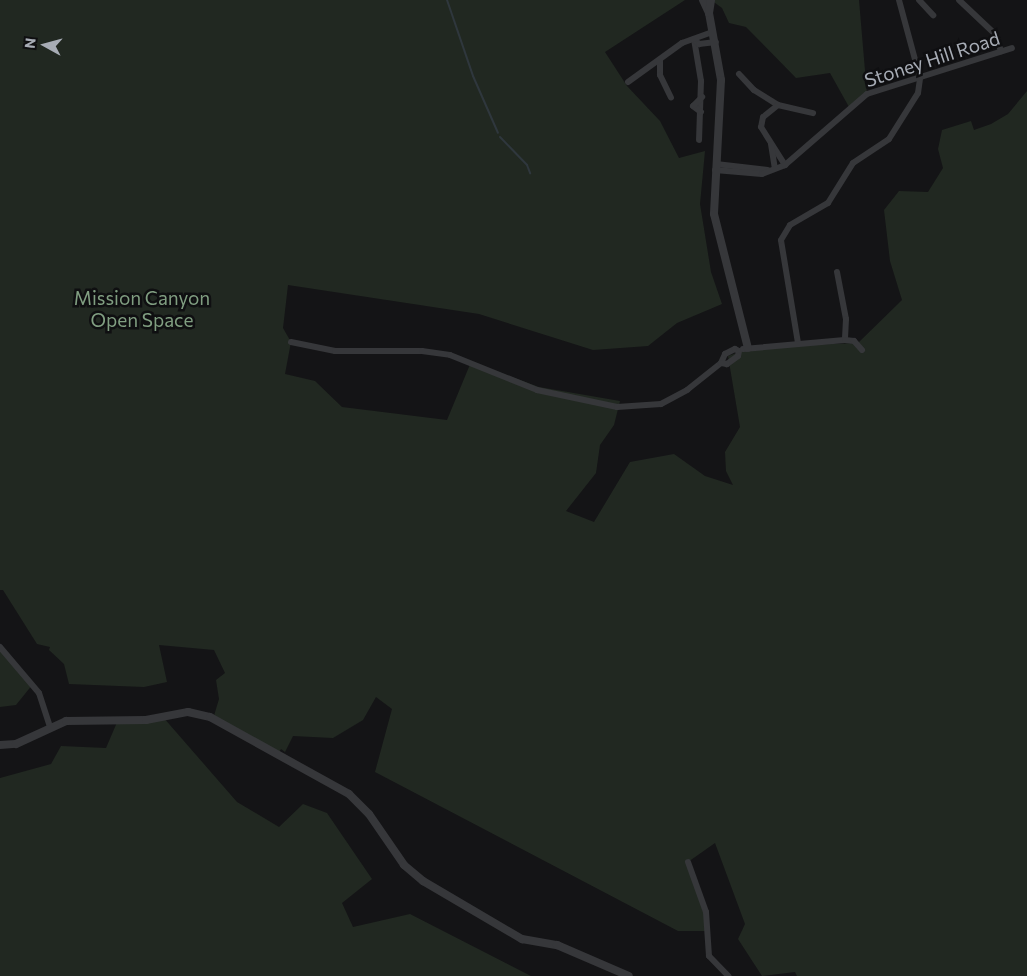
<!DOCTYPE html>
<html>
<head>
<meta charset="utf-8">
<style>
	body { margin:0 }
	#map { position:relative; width:1027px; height:976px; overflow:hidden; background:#141416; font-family:Commissioner,sans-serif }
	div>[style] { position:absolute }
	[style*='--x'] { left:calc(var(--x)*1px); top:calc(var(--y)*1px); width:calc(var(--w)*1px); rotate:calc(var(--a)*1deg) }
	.green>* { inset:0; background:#212821 }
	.stream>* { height:2px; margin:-1px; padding:0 1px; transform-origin:1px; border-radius:1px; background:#2f373d }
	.minor>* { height:6px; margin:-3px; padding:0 3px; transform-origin:3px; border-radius:3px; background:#36373a }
	.tertiary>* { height:8px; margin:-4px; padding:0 4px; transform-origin:4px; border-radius:4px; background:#36373a }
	span { translate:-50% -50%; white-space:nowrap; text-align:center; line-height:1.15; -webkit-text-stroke:5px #0f0f11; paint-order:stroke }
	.street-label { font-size:19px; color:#a7acb5 }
	.park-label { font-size:19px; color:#809e81 }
	.north { position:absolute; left:20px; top:20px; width:50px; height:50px; -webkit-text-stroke:4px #0f0f11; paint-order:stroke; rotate:277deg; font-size:14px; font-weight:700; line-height:20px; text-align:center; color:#a7acb5 }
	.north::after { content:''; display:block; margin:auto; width:18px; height:22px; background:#a7acb5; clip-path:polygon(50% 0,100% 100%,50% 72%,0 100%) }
</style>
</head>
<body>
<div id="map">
	<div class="green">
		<div style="clip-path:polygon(0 0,685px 0,605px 52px,627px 86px,660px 121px,679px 158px,705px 151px,700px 204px,711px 272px,722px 304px,677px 323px,648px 346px,593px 350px,479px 314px,288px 285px,283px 328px,291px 342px,285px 374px,315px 381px,342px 407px,447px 420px,471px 362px,539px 387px,620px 401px,614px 425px,600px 445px,596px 473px,566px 511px,594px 522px,630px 462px,674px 454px,705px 476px,733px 485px,726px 471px,725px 452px,740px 427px,728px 356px,754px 347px,858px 343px,902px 300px,890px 261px,884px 210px,899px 191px,928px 192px,943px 168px,938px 149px,942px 130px,971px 121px,974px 130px,991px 124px,1008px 114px,1027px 91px,1027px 976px,797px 976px,795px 972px,762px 976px,738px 939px,745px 924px,715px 843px,688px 862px,709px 931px,678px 931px,375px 772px,392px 709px,376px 697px,363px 720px,333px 738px,293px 736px,285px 752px,281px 749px,278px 754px,213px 719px,219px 699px,216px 680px,225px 673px,214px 650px,159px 645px,167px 682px,144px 687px,69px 684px,64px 664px,49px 650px,50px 647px,37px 644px,3px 590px,0 590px)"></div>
		<div style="clip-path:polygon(711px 0,859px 0,867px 94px,849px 107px,830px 73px,796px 78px,746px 27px,729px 23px,722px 8px)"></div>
		<div style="clip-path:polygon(0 647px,33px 684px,16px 705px,0 707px)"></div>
		<div style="clip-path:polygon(163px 717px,237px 802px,279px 827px,303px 804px,327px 813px,372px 879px,342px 903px,353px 927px,410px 914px,531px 976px,0 976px,0 778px,51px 764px,61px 746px,106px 748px,118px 720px)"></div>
	</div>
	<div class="stream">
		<div style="--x:447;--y:0;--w:80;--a:71.1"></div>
		<div style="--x:473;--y:76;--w:62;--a:66.3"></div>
		<div style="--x:500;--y:137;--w:39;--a:46"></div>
		<div style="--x:527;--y:165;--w:9;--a:69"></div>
	</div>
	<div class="minor">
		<div style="--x:919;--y:0;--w:21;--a:47"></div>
		<div style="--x:959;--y:0;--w:51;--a:43.4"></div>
		<div style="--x:996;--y:35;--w:17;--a:73"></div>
		<div style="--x:694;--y:39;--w:43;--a:80.5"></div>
		<div style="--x:701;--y:81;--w:59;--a:91.9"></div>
		<div style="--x:695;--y:40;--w:6;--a:45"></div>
		<div style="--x:699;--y:44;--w:17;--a:-7"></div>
		<div style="--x:660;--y:60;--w:15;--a:90"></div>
		<div style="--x:660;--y:75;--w:25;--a:64"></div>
		<div style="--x:739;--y:74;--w:22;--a:47"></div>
		<div style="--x:754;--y:90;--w:28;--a:32"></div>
		<div style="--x:778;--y:105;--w:36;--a:13"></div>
		<div style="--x:628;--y:82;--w:67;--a:-35.8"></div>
		<div style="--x:682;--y:43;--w:33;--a:-20"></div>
		<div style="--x:778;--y:105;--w:19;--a:141"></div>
		<div style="--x:763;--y:117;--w:10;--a:101"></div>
		<div style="--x:761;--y:127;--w:45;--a:57.7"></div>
		<div style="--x:701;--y:112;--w:10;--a:-143"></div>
		<div style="--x:693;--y:106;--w:13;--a:-45"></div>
		<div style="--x:771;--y:144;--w:24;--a:81"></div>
		<div style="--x:716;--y:164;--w:52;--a:6.6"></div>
		<div style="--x:715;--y:170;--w:47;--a:4.9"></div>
		<div style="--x:762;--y:174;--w:25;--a:-21"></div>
		<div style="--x:785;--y:165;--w:108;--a:-40.9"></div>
		<div style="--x:867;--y:94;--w:152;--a:-17.6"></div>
		<div style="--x:837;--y:272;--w:48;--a:79.2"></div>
		<div style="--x:846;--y:319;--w:21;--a:93"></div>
		<div style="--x:291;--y:342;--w:45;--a:11.6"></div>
		<div style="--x:335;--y:351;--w:87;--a:0"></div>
		<div style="--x:422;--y:351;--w:28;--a:8"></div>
		<div style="--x:450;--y:355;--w:94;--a:21.9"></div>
		<div style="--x:537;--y:390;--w:82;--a:12"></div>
		<div style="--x:617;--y:407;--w:44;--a:-3.9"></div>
		<div style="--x:661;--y:404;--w:30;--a:-28"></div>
		<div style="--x:687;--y:390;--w:43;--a:-38.5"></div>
		<div style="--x:721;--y:363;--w:10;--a:-66"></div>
		<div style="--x:725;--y:354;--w:11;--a:-27"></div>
		<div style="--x:735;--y:349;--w:4;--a:27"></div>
		<div style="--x:739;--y:351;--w:5;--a:101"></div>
		<div style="--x:738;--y:356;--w:14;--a:144"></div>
		<div style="--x:727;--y:364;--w:6;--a:-171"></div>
		<div style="--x:798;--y:343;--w:104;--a:-99.4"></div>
		<div style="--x:781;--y:240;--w:17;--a:-59"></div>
		<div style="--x:790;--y:225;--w:44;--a:-30.1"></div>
		<div style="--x:828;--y:203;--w:47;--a:-58"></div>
		<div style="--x:853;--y:163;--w:43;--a:-33.7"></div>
		<div style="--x:889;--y:139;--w:54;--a:-57.8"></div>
		<div style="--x:918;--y:93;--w:15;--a:-82"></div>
		<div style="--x:920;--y:78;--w:81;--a:-105.1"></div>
		<div style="--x:743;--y:349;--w:102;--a:-5"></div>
		<div style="--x:845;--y:340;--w:9;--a:6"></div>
		<div style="--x:854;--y:341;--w:12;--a:48"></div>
		<div style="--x:0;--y:647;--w:60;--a:49.7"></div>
		<div style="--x:39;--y:693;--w:35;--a:72"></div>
		<div style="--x:688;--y:862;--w:53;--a:70.2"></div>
		<div style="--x:706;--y:912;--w:44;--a:86.1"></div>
		<div style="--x:709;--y:956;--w:28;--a:46"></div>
	</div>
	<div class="tertiary">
		<div style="--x:703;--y:0;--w:14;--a:65"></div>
		<div style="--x:709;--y:13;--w:68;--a:79.8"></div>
		<div style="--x:721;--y:80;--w:134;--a:93"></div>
		<div style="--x:714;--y:214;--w:138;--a:75.8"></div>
		<div style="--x:709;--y:13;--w:13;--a:-81"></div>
		<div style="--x:0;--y:745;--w:16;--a:-4"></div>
		<div style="--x:16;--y:744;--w:55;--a:-24.7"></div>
		<div style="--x:66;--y:721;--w:80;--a:-0.7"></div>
		<div style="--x:146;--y:720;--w:43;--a:-10.8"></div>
		<div style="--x:188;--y:712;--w:23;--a:13"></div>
		<div style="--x:210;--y:717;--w:159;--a:29"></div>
		<div style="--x:349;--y:794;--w:28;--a:45"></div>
		<div style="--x:369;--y:814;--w:62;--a:55.5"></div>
		<div style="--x:404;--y:865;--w:25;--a:40"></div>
		<div style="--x:423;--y:881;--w:115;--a:30.4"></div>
		<div style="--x:522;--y:939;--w:36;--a:10"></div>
		<div style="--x:557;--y:945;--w:78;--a:23.3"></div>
	</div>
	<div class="street-label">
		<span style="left:932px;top:59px;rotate:-18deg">Stoney Hill Road</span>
	</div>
	<div class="park-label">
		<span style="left:142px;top:309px">Mission Canyon<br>Open Space</span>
	</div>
	<div class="north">N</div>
</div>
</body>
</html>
